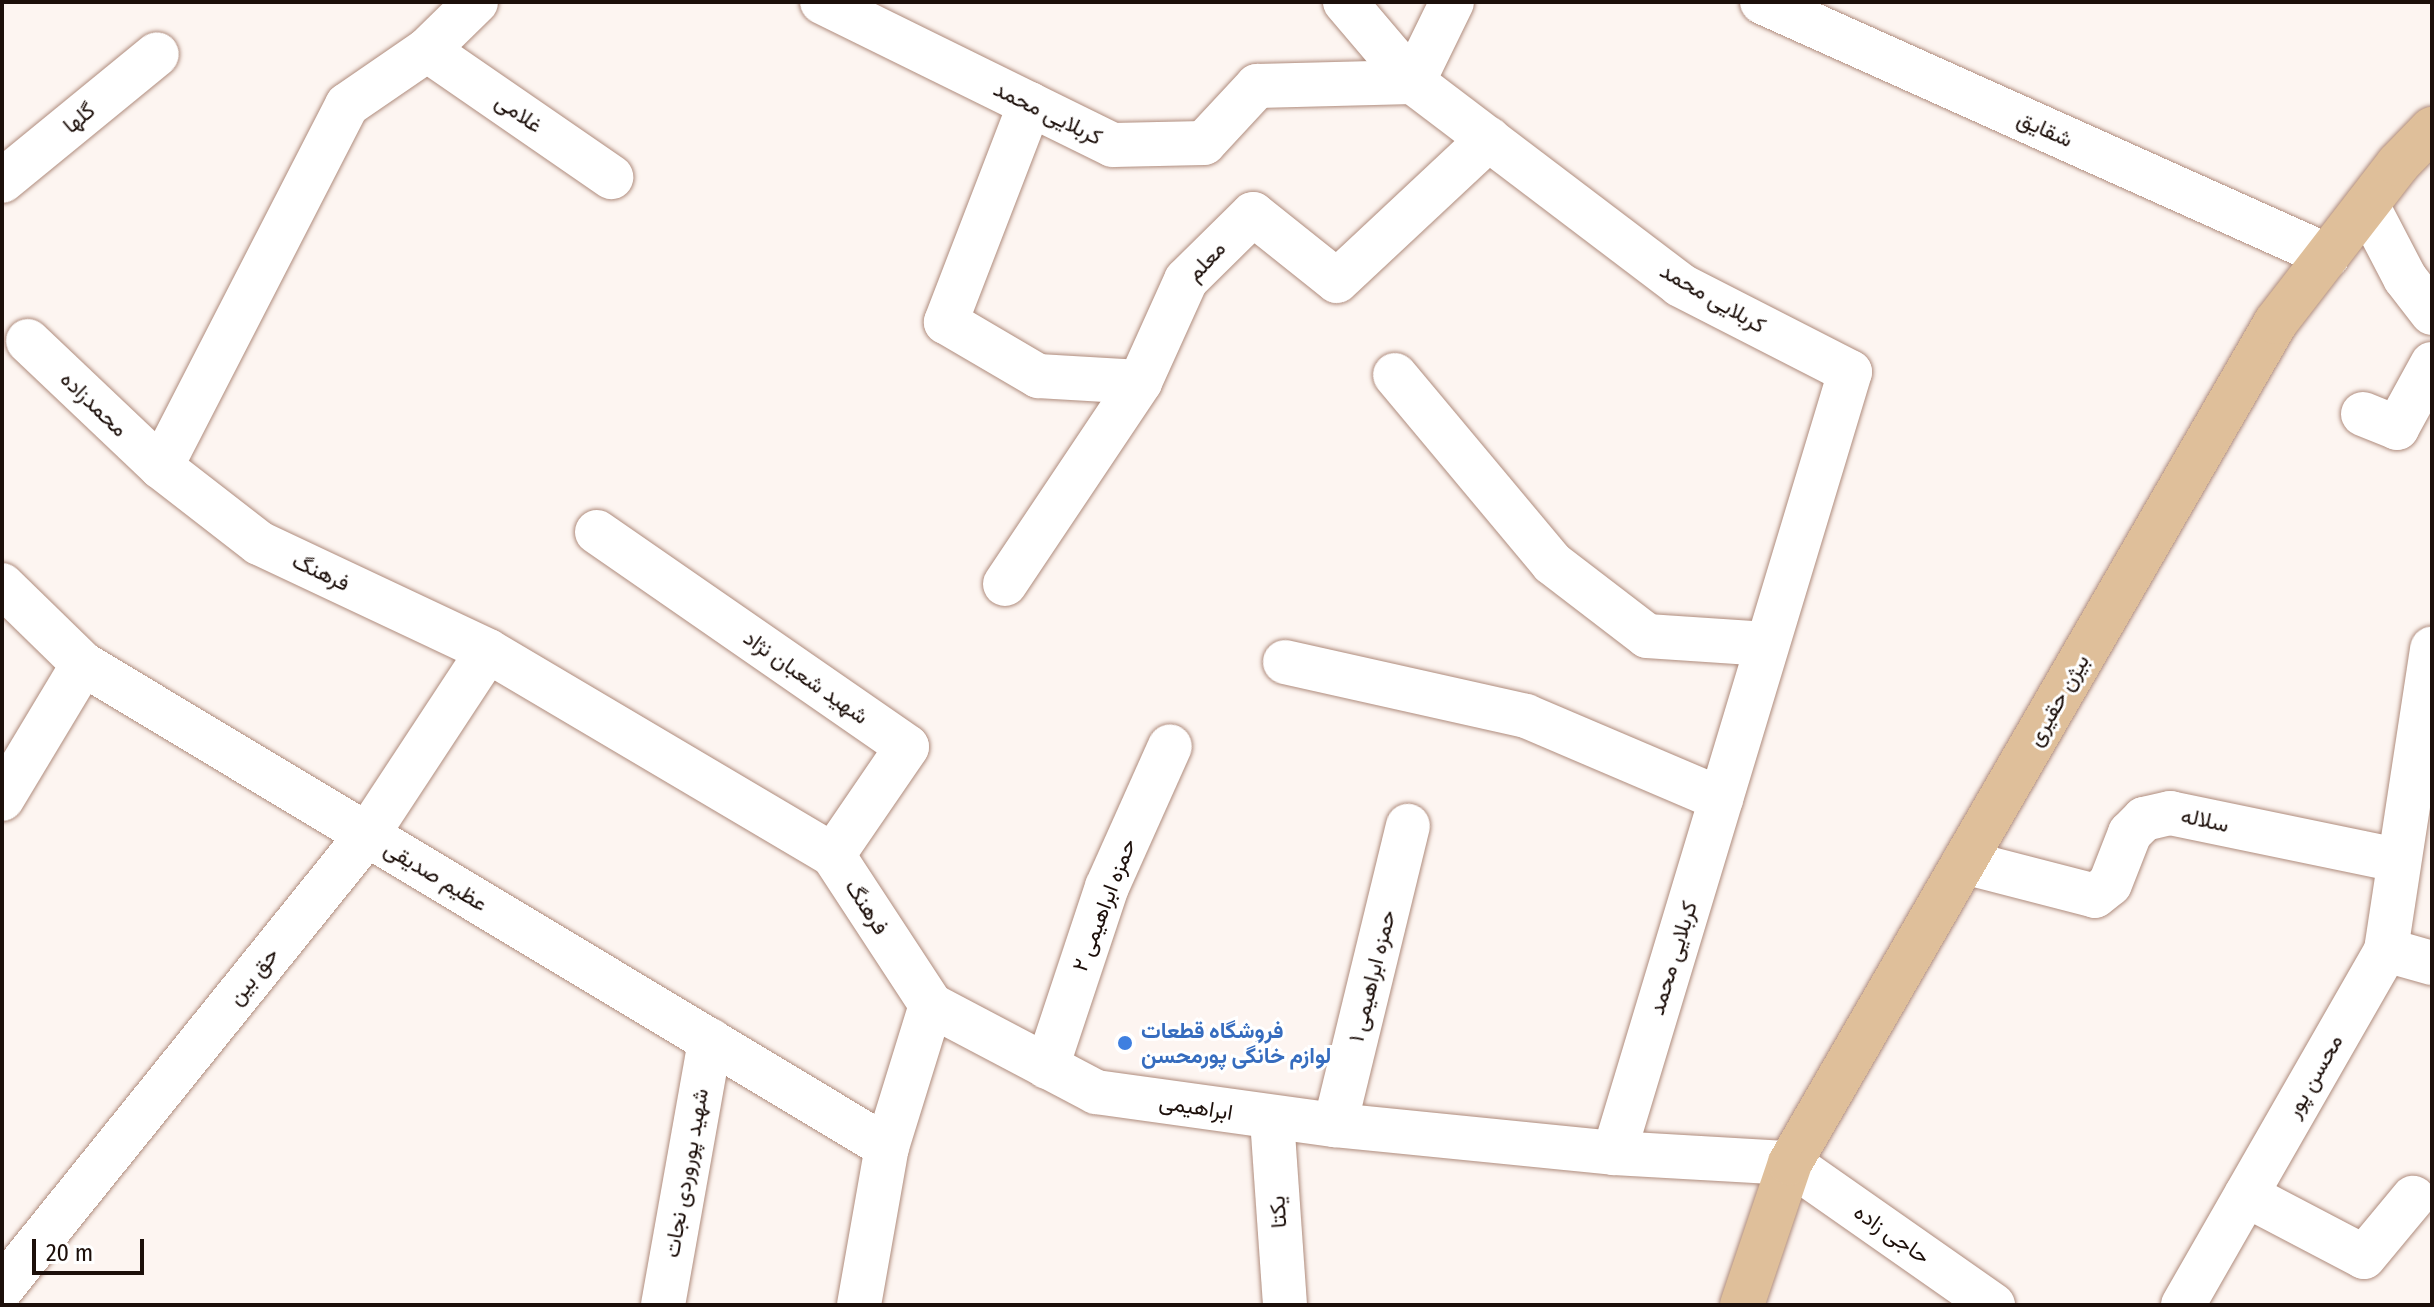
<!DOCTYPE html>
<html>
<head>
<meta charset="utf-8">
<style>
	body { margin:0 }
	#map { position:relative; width:2434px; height:1307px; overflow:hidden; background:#fdf5f1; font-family:"Fira Sans Condensed",Vazirmatn,sans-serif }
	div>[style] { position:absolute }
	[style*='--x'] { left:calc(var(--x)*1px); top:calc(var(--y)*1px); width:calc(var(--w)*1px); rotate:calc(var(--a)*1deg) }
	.roads { filter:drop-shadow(0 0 2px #af8c7d) drop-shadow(0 0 2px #af8c7d) }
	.minor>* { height:44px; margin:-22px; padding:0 22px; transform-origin:22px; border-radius:22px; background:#fff }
	.major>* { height:44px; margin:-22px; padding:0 22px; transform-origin:22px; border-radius:22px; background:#dfbf9a }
	.dots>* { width:22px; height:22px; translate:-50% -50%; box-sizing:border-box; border:4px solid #fff; border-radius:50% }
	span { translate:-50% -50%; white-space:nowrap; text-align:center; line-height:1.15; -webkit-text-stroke:6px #fff; paint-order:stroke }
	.street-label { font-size:22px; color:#1c0f0a }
	.shop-label { font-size:22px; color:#366cbe; font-weight:700 }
	.left { translate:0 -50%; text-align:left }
	.frame { position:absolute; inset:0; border:4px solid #1c0f0a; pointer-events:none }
	.scale { position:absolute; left:32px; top:1239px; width:112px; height:36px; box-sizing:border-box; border:4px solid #1c0f0a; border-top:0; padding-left:10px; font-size:24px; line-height:28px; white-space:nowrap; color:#1c0f0a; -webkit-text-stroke:6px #fff; paint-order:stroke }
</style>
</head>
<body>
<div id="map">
	<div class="roads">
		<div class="minor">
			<div style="--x:476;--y:2;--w:69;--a:135.6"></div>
			<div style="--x:427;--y:50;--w:97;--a:145.5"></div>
			<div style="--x:347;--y:105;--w:407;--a:117.2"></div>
			<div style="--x:161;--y:467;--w:124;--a:37.8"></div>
			<div style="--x:259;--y:543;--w:253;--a:25.2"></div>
			<div style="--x:488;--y:651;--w:401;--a:30.6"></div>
			<div style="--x:833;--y:855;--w:179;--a:56.8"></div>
			<div style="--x:822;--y:2;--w:324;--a:26.2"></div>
			<div style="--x:1113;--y:145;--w:91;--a:-1.3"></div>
			<div style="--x:1204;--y:143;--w:78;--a:-47.1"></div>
			<div style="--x:1257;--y:86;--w:156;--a:-1.5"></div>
			<div style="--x:1413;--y:82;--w:335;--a:37.2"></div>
			<div style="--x:1680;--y:285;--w:191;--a:27.1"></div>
			<div style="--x:1850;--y:372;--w:816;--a:106.81"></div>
			<div style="--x:1345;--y:2;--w:105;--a:49.6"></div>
			<div style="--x:1413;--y:82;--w:89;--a:-64"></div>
			<div style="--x:1762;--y:2;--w:620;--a:24.17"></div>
			<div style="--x:427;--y:50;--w:224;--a:34.6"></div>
			<div style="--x:1030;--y:104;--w:234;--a:111.1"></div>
			<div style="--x:946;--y:322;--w:107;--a:30.4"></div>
			<div style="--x:1038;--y:376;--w:102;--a:3.4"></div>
			<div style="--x:2;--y:181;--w:200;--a:-39.3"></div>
			<div style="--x:2367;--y:205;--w:82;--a:62.5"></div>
			<div style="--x:2405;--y:278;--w:44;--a:52.4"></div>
			<div style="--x:28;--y:341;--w:183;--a:43.5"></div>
			<div style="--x:1395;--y:375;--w:245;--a:50.1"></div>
			<div style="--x:1552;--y:563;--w:120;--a:37.5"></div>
			<div style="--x:1647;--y:636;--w:120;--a:3.8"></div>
			<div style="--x:2363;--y:414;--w:37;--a:22"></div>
			<div style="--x:2397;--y:428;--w:73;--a:-61.3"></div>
			<div style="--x:597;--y:532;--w:377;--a:34.7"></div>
			<div style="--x:907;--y:747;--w:131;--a:124.4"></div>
			<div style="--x:1005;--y:584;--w:243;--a:-56.2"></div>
			<div style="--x:1140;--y:382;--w:112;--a:-65.7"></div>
			<div style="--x:1186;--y:280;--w:94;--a:-44.6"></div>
			<div style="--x:1253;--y:214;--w:107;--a:38.6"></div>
			<div style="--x:1337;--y:281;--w:208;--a:-43.1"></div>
			<div style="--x:2;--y:585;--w:113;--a:44.3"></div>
			<div style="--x:83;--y:664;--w:938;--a:31"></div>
			<div style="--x:1285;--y:662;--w:247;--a:12.6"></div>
			<div style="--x:1526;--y:716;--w:212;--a:23.1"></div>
			<div style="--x:2;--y:799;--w:157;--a:-59"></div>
			<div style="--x:1964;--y:862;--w:135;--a:14.5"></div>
			<div style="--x:2095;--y:896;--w:19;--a:-39"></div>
			<div style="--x:2110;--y:884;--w:55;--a:-68.6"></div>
			<div style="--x:2130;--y:833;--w:20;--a:-45"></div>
			<div style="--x:2144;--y:819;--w:27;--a:-13"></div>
			<div style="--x:2170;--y:813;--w:232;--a:11.7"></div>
			<div style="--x:2386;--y:950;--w:48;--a:15.8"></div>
			<div style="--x:1047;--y:1067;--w:190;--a:-71.6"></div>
			<div style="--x:1107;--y:887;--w:154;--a:-65.9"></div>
			<div style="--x:1272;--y:1119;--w:186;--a:86"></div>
			<div style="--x:1335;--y:1125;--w:308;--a:-76.3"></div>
			<div style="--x:2246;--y:1195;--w:133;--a:27.7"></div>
			<div style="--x:2364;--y:1257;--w:77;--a:-50.3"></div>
			<div style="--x:2;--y:1288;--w:582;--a:-51.14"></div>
			<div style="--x:367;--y:835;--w:220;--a:-56.7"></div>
			<div style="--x:663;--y:1305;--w:269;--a:-79.9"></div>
			<div style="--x:859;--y:1305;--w:160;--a:-80"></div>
			<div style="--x:887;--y:1147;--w:149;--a:-72.8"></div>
			<div style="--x:931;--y:1005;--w:187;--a:27.8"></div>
			<div style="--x:1096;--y:1092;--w:241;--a:7.9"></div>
			<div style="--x:1335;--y:1125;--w:280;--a:5.7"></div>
			<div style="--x:1614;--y:1153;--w:176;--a:3.3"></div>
			<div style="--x:1790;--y:1163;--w:248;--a:35"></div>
			<div style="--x:2183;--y:1305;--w:409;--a:-60.2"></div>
			<div style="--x:2386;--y:950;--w:305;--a:-81.3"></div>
		</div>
		<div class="major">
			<div style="--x:1742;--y:1305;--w:150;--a:-71.3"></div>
			<div style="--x:1790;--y:1163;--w:971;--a:-59.98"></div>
			<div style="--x:2276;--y:322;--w:200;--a:-52.3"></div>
			<div style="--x:2398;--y:164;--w:49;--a:-45.8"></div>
		</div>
	</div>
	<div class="dots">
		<div style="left:1125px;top:1043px;background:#3f7fe0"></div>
	</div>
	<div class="street-label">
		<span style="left:519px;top:113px;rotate:35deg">غلامی</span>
		<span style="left:1048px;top:113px;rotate:26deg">کربلایی محمد</span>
		<span style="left:79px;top:118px;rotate:-40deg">گلها</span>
		<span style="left:2045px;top:129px;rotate:24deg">شقایق</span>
		<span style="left:1206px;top:261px;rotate:-47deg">معلم</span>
		<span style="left:1713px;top:298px;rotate:30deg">کربلایی محمد</span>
		<span style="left:94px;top:404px;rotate:44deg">محمدزاده</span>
		<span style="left:321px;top:572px;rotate:25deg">فرهنگ</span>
		<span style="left:806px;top:677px;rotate:35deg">شهید شعبان نژاد</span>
		<span style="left:2058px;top:700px;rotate:-60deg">بیژن حقیری</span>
		<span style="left:2205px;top:820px;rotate:12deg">سلاله</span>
		<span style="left:436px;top:876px;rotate:31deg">عظیم صدیقی</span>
		<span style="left:1104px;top:905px;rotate:-69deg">حمزه ابراهیمی ۲</span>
		<span style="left:867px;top:907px;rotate:57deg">فرهنگ</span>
		<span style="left:1673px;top:958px;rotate:-73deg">کربلایی محمد</span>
		<span style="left:253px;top:976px;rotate:-51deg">حق بین</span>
		<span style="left:1372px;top:976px;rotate:-76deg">حمزه ابراهیمی ۱</span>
		<span style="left:2314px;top:1076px;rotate:-60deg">محسن پور</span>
		<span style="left:1196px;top:1107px;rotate:9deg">ابراهیمی</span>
		<span style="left:686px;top:1173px;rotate:-80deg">شهید پوروردی نجات</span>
		<span style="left:1278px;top:1212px;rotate:-94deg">یکتا</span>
		<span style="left:1892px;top:1234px;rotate:35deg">حاجی زاده</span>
	</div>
	<div class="shop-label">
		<span class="left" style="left:1141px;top:1043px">فروشگاه قطعات<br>لوازم خانگی پورمحسن</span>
	</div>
	<div class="frame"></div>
	<div class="scale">20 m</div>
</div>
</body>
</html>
